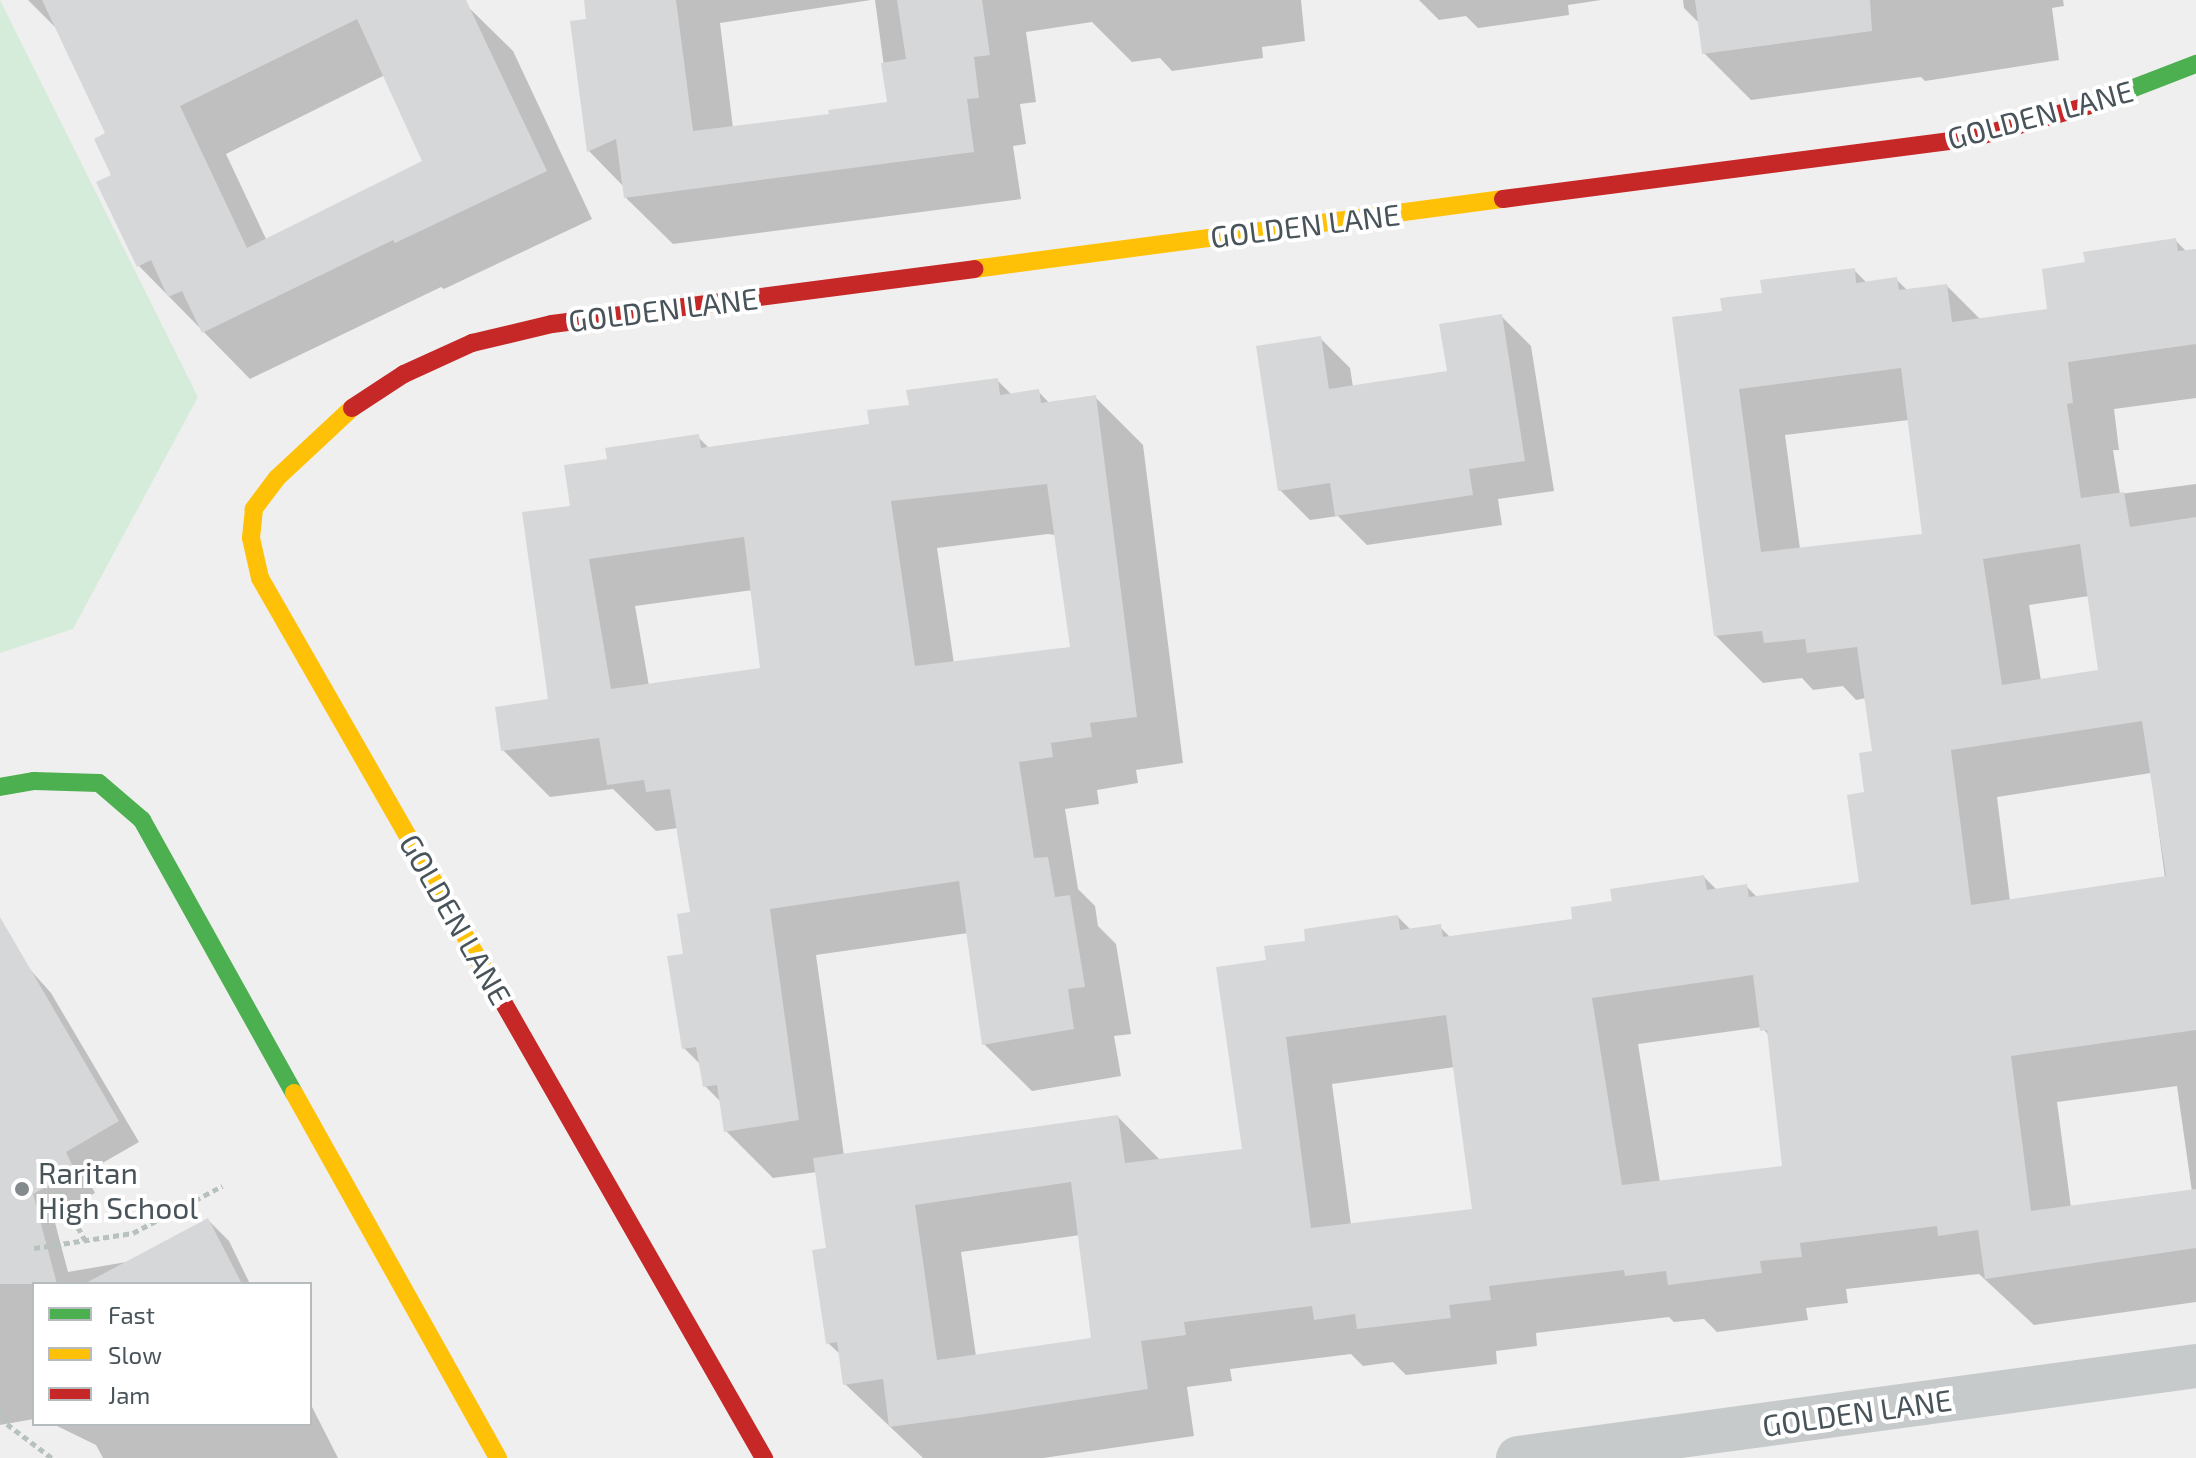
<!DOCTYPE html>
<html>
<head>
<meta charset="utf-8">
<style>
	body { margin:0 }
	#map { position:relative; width:2196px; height:1458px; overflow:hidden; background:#f0efef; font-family:"Exo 2",sans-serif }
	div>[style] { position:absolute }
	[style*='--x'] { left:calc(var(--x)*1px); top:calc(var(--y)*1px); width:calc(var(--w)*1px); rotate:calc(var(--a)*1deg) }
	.green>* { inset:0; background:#d6ecdb }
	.shadow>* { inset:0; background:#0003 }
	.building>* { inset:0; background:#d6d7d8 }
	.path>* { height:5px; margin-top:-2.5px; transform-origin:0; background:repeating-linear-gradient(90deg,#b7c2bd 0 6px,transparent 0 10px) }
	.street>* { height:44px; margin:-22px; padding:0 22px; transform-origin:22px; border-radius:22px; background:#c7cacb }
	.fast>* { height:18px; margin:-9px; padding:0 9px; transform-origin:9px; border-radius:9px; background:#4caf50 }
	.slow>* { height:18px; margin:-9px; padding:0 9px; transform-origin:9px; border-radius:9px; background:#ffc107 }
	.jam>* { height:18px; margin:-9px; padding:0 9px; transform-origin:9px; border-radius:9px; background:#c62828 }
	.dots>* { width:22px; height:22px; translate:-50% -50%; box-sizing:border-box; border:4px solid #fff; border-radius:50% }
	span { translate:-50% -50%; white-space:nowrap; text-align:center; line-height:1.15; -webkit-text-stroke:8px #fff; paint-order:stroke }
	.street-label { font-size:30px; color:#48545a }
	.poi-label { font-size:30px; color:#48545a }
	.left { translate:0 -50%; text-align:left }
	.legend { position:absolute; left:32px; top:1282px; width:280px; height:144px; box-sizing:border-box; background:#fff; border:2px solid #b6bbbd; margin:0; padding:10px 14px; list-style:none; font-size:24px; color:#48545a }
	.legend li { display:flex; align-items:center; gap:16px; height:40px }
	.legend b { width:40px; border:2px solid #b6bbbd }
</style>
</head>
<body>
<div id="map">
	<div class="green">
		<div style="clip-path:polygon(0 0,198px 397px,73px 629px,0 653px)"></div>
	</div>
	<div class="shadow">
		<div style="clip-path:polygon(evenodd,28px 0,461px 0,513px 51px,592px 219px,444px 289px,441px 287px,250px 379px,139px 266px,107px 134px,56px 28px,28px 0,385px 75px,425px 162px,267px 241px,226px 154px,385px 75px)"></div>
		<div style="clip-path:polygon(586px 0,871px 0,720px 23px,733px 128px,831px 116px,889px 104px,875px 0,1301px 0,1305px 41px,1262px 47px,1263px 58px,1172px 71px,1160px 58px,1132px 62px,1092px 22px,1026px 32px,1036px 102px,1020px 104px,1026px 144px,1013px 146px,1021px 199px,673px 244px,625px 197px,624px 187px,589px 151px,572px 23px,589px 21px)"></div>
		<div style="clip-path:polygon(1419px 0,1601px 0,1568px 5px,1569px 15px,1478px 28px,1466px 16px,1439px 20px)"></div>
		<div style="clip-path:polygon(1683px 0,2063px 0,2064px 6px,2052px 8px,2059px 60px,1925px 81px,1921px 77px,1751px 100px,1704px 53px,1700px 24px,1684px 8px)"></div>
		<div style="clip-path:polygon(evenodd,2175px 240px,2187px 252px,2196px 251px,2196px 398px,2114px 409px,2119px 450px,2113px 450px,2120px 494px,2196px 484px,2196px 1302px,2034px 1325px,1979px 1274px,1846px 1289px,1848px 1303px,1806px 1308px,1808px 1320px,1717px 1332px,1704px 1319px,1674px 1322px,1669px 1317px,1536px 1333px,1537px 1346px,1496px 1351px,1497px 1364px,1406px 1375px,1393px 1362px,1363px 1366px,1351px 1354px,1230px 1369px,1232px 1381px,1187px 1387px,1194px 1436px,1043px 1458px,923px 1458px,845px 1384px,841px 1355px,828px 1343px,829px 1249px,817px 1172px,773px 1178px,726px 1131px,722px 1103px,705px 1086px,702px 1066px,684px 1048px,685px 956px,693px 914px,678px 828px,656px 831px,613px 789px,550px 797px,503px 750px,550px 700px,572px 507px,610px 460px,698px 437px,710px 449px,871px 426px,911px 407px,997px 380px,1012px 395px,1038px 391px,1050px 404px,1096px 398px,1143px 445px,1183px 763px,1136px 770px,1138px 783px,1097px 790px,1099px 804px,1065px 809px,1078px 889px,1095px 906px,1098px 926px,1116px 944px,1131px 1034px,1114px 1036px,1121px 1076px,1032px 1091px,984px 1044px,968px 933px,816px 955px,844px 1156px,1118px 1117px,1161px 1161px,1244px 1150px,1268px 961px,1308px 943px,1398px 917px,1411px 930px,1440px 927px,1451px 938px,1574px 921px,1614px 902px,1704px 877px,1717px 890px,1746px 886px,1758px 898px,1861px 883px,1866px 794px,1874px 753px,1866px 698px,1856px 700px,1843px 686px,1813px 690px,1802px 678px,1763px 683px,1716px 636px,1724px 313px,1764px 295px,1854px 270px,1867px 283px,1896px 279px,1908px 291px,1947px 286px,1981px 320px,2049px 311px,2087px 264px,2175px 240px,1909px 420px,1924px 535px,1800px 549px,1785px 435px,1909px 420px,2175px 240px,1048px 534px,1056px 535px,1073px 649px,954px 664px,937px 548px,1048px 534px,2175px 240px,753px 590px,762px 670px,649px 686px,635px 606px,753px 590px,2175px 240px,2089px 596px,2100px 672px,2041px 681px,2029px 605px,2089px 596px,2175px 240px,2151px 773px,2165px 878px,2010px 901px,1997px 797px,2151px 773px,2175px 240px,1762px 1027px,1770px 1037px,1785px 1167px,1660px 1182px,1638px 1044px,1762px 1027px,2175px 240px,1455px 1067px,1474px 1211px,1351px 1225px,1332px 1084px,1455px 1067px,2175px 240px,2177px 1086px,2192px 1192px,2071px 1208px,2057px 1102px,2177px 1086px,2175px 240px,1080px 1235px,1093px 1340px,976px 1356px,961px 1252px,1080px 1235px)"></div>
		<div style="clip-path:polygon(1501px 316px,1531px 346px,1554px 491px,1498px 499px,1502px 525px,1367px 545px,1338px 516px,1310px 520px,1280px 490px,1320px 338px,1350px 368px,1353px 387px,1449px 373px)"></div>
		<div style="clip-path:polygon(0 936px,51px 993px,139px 1142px,85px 1173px,95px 1193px,53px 1215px,68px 1272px,132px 1261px,208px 1220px,229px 1241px,250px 1284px,34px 1284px,34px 1419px,0 1425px)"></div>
		<div style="clip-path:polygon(310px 1403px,338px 1458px,103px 1458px,96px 1445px,53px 1424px,310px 1424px)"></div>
	</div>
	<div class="building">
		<div style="clip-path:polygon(evenodd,42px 0,466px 0,547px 171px,395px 243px,393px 240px,202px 333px,182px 291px,168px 297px,151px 260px,137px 267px,96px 182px,111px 175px,94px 139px,105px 133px,42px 0,357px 19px,422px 161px,247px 248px,180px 106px,357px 19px)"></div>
		<div style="clip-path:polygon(584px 0,676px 0,693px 131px,829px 114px,828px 110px,887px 102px,881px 63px,906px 59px,897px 0,982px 0,990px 55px,974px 57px,979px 98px,967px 99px,974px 152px,624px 198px,616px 139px,587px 152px,570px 21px,586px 19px)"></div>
		<div style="clip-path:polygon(1695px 0,1870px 0,1872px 31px,1702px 54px)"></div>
		<div style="clip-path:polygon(evenodd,2176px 238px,2178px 251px,2196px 249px,2196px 344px,2068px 362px,2073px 403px,2067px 404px,2081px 498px,2124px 492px,2130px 527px,2196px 517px,2196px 1030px,2011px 1056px,2031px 1211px,2196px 1189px,2196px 1248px,1985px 1279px,1978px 1230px,1938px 1236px,1937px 1226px,1800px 1243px,1802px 1257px,1760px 1261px,1762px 1273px,1668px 1285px,1666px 1271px,1625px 1276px,1624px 1270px,1489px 1286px,1491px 1300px,1449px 1305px,1451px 1318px,1357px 1329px,1355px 1314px,1314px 1320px,1312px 1306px,1184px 1322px,1186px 1335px,1141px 1341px,1148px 1389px,985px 1414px,889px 1427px,883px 1379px,843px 1385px,837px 1342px,826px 1344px,812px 1250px,826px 1248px,813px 1158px,1118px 1115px,1125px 1163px,1242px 1149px,1216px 967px,1266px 960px,1264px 946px,1305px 941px,1304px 929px,1398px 915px,1400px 930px,1441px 924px,1443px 937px,1572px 919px,1571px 907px,1612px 901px,1610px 889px,1704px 875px,1707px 890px,1747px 884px,1749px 897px,1859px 882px,1847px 795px,1864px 792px,1859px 753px,1872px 751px,1857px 647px,1807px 653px,1805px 639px,1764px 643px,1762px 631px,1714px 636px,1672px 317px,1722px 311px,1720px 298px,1762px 293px,1760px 280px,1855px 268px,1856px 283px,1897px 277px,1899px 290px,1947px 284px,1952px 322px,2047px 309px,2042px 269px,2085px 262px,2083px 252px,2176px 238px,1901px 368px,1922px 534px,1761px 552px,1739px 389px,1901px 368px,2176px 238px,2080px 544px,2098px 670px,2002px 685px,1983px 559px,2080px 544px,2176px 238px,2142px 721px,2166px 876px,1971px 905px,1951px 750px,2142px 721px,2176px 238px,1753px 975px,1760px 1031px,1767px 1030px,1782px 1166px,1622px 1185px,1592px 998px,1753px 975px,2176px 238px,1446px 1015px,1472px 1209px,1311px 1228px,1286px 1037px,1446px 1015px,2176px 238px,1071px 1182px,1091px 1338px,937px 1360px,915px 1205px,1071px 1182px)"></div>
		<div style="clip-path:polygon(1502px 314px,1525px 461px,1469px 469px,1473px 495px,1335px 516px,1330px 483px,1278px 491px,1256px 346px,1321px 336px,1329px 389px,1447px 371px,1439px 324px)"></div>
		<div style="clip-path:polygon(evenodd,998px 378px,1000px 395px,1039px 389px,1041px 403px,1096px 395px,1137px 717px,1090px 723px,1092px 737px,1051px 743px,1053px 757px,1019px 762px,1034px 858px,1048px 857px,1055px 897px,1070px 895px,1085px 987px,1068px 989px,1074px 1029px,982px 1045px,959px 881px,770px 909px,799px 1120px,724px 1132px,717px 1085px,703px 1087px,696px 1047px,682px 1049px,667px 956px,683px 954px,677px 914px,690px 912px,670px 789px,646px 792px,644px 780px,607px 785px,599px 738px,501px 751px,495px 707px,548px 699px,522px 512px,570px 506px,564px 465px,607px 459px,605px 448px,699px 434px,701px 448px,869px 424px,867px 410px,909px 405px,906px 390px,998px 378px,1047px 484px,1070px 647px,915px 666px,891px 501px,1047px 484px,998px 378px,744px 537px,760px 668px,611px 689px,589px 559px,744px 537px)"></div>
		<div style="clip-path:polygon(0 917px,119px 1121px,66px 1152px,75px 1171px,33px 1194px,57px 1284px,0 1284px)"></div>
		<div style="clip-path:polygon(208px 1218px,242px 1284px,84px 1284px)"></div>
	</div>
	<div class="path">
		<div style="--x:54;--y:1183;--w:65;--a:61.5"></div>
		<div style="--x:34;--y:1248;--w:100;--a:-8.6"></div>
		<div style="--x:133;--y:1233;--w:101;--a:-27.8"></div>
		<div style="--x:0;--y:1407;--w:18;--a:68"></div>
		<div style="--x:7;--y:1424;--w:56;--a:37.1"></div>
	</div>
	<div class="street">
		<div style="--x:1518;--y:1458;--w:684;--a:-7.73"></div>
	</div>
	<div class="fast">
		<div style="--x:2087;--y:106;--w:117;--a:-21.1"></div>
		<div style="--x:0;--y:787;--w:35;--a:-10"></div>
		<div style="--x:34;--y:781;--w:65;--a:1.8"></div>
		<div style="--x:99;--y:783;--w:57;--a:40.7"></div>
		<div style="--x:142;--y:820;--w:312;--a:60.9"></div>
	</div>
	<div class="slow">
		<div style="--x:974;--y:269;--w:534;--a:-7.54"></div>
		<div style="--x:352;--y:408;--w:103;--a:137"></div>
		<div style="--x:277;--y:478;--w:39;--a:127"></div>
		<div style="--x:254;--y:509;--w:29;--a:96"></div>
		<div style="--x:251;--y:538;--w:41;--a:77.3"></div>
		<div style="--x:260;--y:578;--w:473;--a:60.2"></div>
		<div style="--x:294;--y:1093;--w:418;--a:60.8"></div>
	</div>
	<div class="jam">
		<div style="--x:1503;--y:199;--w:473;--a:-7.4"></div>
		<div style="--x:1972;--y:138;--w:119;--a:-15.5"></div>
		<div style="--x:352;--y:408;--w:62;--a:-33.2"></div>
		<div style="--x:404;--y:374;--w:75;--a:-24.5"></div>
		<div style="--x:472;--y:343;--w:82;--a:-13.4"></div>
		<div style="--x:552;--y:324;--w:426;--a:-7.4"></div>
		<div style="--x:495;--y:988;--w:542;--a:60.22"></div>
	</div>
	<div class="dots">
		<div style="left:22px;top:1189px;background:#838a8e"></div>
	</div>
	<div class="street-label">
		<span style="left:2040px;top:114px;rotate:-15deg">GOLDEN LANE</span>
		<span style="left:1305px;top:225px;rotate:-7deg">GOLDEN LANE</span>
		<span style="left:663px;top:309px;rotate:-7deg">GOLDEN LANE</span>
		<span style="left:456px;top:919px;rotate:60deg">GOLDEN LANE</span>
		<span style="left:1857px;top:1412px;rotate:-8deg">GOLDEN LANE</span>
	</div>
	<div class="poi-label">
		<span class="left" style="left:38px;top:1189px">Raritan<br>High School</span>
	</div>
	<ul class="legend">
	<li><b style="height:10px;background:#4caf50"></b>Fast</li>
	<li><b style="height:10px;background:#ffc107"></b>Slow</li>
	<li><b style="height:10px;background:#c62828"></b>Jam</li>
	</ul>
</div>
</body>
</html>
